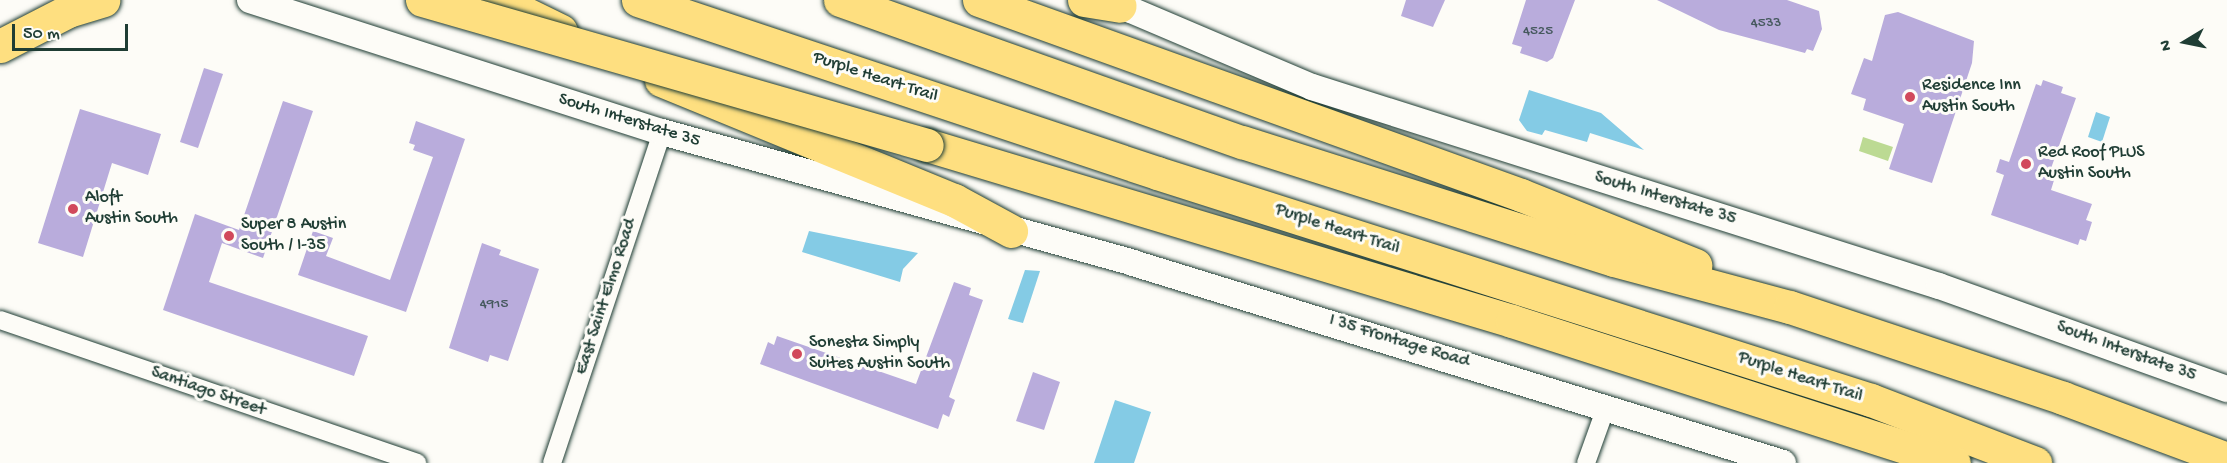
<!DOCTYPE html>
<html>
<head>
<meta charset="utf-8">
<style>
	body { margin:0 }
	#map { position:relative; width:2227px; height:463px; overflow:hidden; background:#fdfcf7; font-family:"Gochi Hand",sans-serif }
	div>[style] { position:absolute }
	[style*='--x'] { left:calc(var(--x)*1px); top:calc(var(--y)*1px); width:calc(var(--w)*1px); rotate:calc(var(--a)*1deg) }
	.green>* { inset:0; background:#bcda93 }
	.water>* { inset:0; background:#84cbe5 }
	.building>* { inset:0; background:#b9acdc }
	.roads { filter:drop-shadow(0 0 2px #1f3d34) drop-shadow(0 0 2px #1f3d34) }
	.minor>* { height:18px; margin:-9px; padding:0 9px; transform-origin:9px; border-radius:9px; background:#fdfcf7 }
	.secondary>* { height:26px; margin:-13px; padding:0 13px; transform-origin:13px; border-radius:13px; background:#fdfcf7 }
	.motorway>* { height:33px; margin:-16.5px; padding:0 16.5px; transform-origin:16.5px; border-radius:16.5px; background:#fedf80 }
	.bridges { filter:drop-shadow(0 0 2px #1f3d34) drop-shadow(0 0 2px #1f3d34) }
	.motorway-bridge>* { height:33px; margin:-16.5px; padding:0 16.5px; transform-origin:16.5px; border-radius:16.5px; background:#fedf80 }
	.dots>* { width:16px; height:16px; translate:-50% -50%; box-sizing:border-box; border:3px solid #fdfcf7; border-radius:50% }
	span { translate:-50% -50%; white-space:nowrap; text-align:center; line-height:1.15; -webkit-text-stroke:6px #fdfcf7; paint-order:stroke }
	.number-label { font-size:15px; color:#46595e }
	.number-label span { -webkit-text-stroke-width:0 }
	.street-label { font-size:18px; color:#1f3d34 }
	.poi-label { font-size:18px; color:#1f3d34 }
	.left { translate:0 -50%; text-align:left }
	.north { position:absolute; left:2155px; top:12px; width:60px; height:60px; -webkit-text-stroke:4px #fdfcf7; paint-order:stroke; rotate:260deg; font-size:16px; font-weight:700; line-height:24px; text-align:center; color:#1f3d34 }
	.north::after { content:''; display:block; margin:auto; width:21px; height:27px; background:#1f3d34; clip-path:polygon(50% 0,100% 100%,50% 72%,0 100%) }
	.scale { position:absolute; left:12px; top:24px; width:116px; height:27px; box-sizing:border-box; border:3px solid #1f3d34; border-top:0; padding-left:8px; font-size:18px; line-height:21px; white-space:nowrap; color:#1f3d34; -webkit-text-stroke:4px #fdfcf7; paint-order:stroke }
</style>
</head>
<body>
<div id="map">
	<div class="green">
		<div style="clip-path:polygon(1863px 137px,1893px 147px,1888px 161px,1859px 151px)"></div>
	</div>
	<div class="water">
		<div style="clip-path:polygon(1529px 90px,1601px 113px,1644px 150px,1590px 133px,1587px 142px,1545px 130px,1542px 135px,1527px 131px,1519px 120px)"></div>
		<div style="clip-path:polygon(2096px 112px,2110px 117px,2102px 142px,2088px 137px)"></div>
		<div style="clip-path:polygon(809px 231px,918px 253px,903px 269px,900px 282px,802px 252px)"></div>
		<div style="clip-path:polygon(1025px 270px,1040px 271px,1023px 323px,1008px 319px)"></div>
		<div style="clip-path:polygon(1115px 400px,1151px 412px,1134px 463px,1094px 463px)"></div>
	</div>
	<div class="building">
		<div style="clip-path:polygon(1406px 0,1445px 0,1433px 27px,1401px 16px)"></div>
		<div style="clip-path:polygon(1526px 0,1575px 0,1553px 58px,1547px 62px,1520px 53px,1522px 47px,1512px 44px)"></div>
		<div style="clip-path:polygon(1657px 0,1787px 0,1819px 11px,1822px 29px,1813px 51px,1807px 49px,1805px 53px,1719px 30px)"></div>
		<div style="clip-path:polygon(1898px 12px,1974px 41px,1972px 63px,1932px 183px,1889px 169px,1904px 124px,1863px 110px,1866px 99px,1851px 94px,1864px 58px,1872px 61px,1885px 15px)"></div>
		<div style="clip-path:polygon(204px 68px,223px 74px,198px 148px,180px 142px)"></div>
		<div style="clip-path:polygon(2043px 80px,2063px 87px,2061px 93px,2076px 98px,2049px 174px,2055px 177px,2051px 190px,2092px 204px,2086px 220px,2092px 222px,2086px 241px,2080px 239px,2078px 245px,1991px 215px,2004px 175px,1996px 172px,2000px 159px,2009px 162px,2036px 84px,2041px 86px)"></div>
		<div style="clip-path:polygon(283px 101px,313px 111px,263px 258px,222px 243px,209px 282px,368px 336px,354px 376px,163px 310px,195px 214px,239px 230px)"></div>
		<div style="clip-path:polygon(80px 109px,161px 134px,148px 175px,112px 163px,83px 257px,38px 243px)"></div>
		<div style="clip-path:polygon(416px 121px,465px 139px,406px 312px,298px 275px,313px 231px,333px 238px,326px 256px,390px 280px,433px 157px,413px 150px,415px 145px,409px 143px)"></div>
		<div style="clip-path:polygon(482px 243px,501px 250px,499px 255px,539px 269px,508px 361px,490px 355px,488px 362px,449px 348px)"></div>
		<div style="clip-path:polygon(954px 282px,971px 288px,969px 295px,983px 300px,949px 397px,955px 400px,949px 417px,943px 414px,938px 429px,760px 364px,768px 342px,774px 345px,777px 336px,916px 384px)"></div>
		<div style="clip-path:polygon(1033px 372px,1060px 382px,1044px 430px,1016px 421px)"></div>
	</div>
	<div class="roads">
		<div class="minor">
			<div style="--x:0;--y:320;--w:441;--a:18.9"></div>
			<div style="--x:552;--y:463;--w:349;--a:-71.6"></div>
			<div style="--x:1586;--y:463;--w:59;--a:-70.3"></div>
		</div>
		<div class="secondary">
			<div style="--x:250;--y:0;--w:433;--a:17.8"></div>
			<div style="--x:662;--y:132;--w:489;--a:15.5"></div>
			<div style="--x:1133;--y:263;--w:680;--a:17.1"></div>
			<div style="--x:1107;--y:0;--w:223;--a:23"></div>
			<div style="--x:1312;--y:87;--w:658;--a:17.61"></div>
			<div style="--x:1939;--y:286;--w:306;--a:19.7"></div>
		</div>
		<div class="motorway">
			<div style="--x:498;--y:0;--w:70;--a:26.2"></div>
			<div style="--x:638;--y:0;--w:547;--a:18.43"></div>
			<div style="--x:1157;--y:173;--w:749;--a:17.64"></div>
			<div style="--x:1871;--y:400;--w:176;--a:21"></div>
			<div style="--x:840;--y:0;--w:426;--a:19.5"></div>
			<div style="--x:1242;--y:142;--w:390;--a:17.6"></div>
			<div style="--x:1614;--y:260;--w:182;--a:15"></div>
			<div style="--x:1790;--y:307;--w:288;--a:18.4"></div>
			<div style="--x:2063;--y:398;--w:175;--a:20.4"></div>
			<div style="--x:979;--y:0;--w:576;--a:19.79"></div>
			<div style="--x:1521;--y:195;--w:188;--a:21.9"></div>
			<div style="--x:1084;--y:0;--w:36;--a:9"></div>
			<div style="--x:0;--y:46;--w:76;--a:-27.2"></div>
			<div style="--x:68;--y:11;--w:37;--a:-17"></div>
			<div style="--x:661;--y:80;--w:317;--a:22.3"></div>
			<div style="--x:954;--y:200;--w:65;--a:28.5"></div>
			<div style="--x:927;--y:145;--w:611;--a:16.74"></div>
			<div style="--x:1512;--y:321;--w:464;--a:17.8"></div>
		</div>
	</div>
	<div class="bridges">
		<div class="motorway-bridge">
			<div style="--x:422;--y:0;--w:525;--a:16.02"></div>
		</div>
	</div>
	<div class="dots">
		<div style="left:1910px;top:97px;background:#d1495b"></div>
		<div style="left:2026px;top:164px;background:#d1495b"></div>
		<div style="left:73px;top:209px;background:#d1495b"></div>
		<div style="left:229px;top:236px;background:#d1495b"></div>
		<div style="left:797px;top:354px;background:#d1495b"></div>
	</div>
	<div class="number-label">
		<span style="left:1766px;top:24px">4533</span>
		<span style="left:1538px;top:32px">4525</span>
		<span style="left:494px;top:305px">4915</span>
	</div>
	<div class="street-label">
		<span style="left:875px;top:78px;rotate:18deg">Purple Heart Trail</span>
		<span style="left:629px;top:121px;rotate:17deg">South Interstate 35</span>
		<span style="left:1665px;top:199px;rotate:17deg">South Interstate 35</span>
		<span style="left:1337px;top:230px;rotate:18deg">Purple Heart Trail</span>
		<span style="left:607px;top:297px;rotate:-72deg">East Saint Elmo Road</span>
		<span style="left:1399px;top:342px;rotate:17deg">I 35 Frontage Road</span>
		<span style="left:2126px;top:352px;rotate:20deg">South Interstate 35</span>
		<span style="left:1800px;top:378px;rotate:18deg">Purple Heart Trail</span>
		<span style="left:208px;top:392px;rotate:19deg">Santiago Street</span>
	</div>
	<div class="poi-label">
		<span class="left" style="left:1922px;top:97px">Residence Inn<br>Austin South</span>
		<span class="left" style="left:2038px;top:164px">Red Roof PLUS<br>Austin South</span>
		<span class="left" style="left:85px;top:209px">Aloft<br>Austin South</span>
		<span class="left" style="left:241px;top:236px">Super 8 Austin<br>South / I-35</span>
		<span class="left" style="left:809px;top:354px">Sonesta Simply<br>Suites Austin South</span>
	</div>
	<div class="north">N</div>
	<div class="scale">50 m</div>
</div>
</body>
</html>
